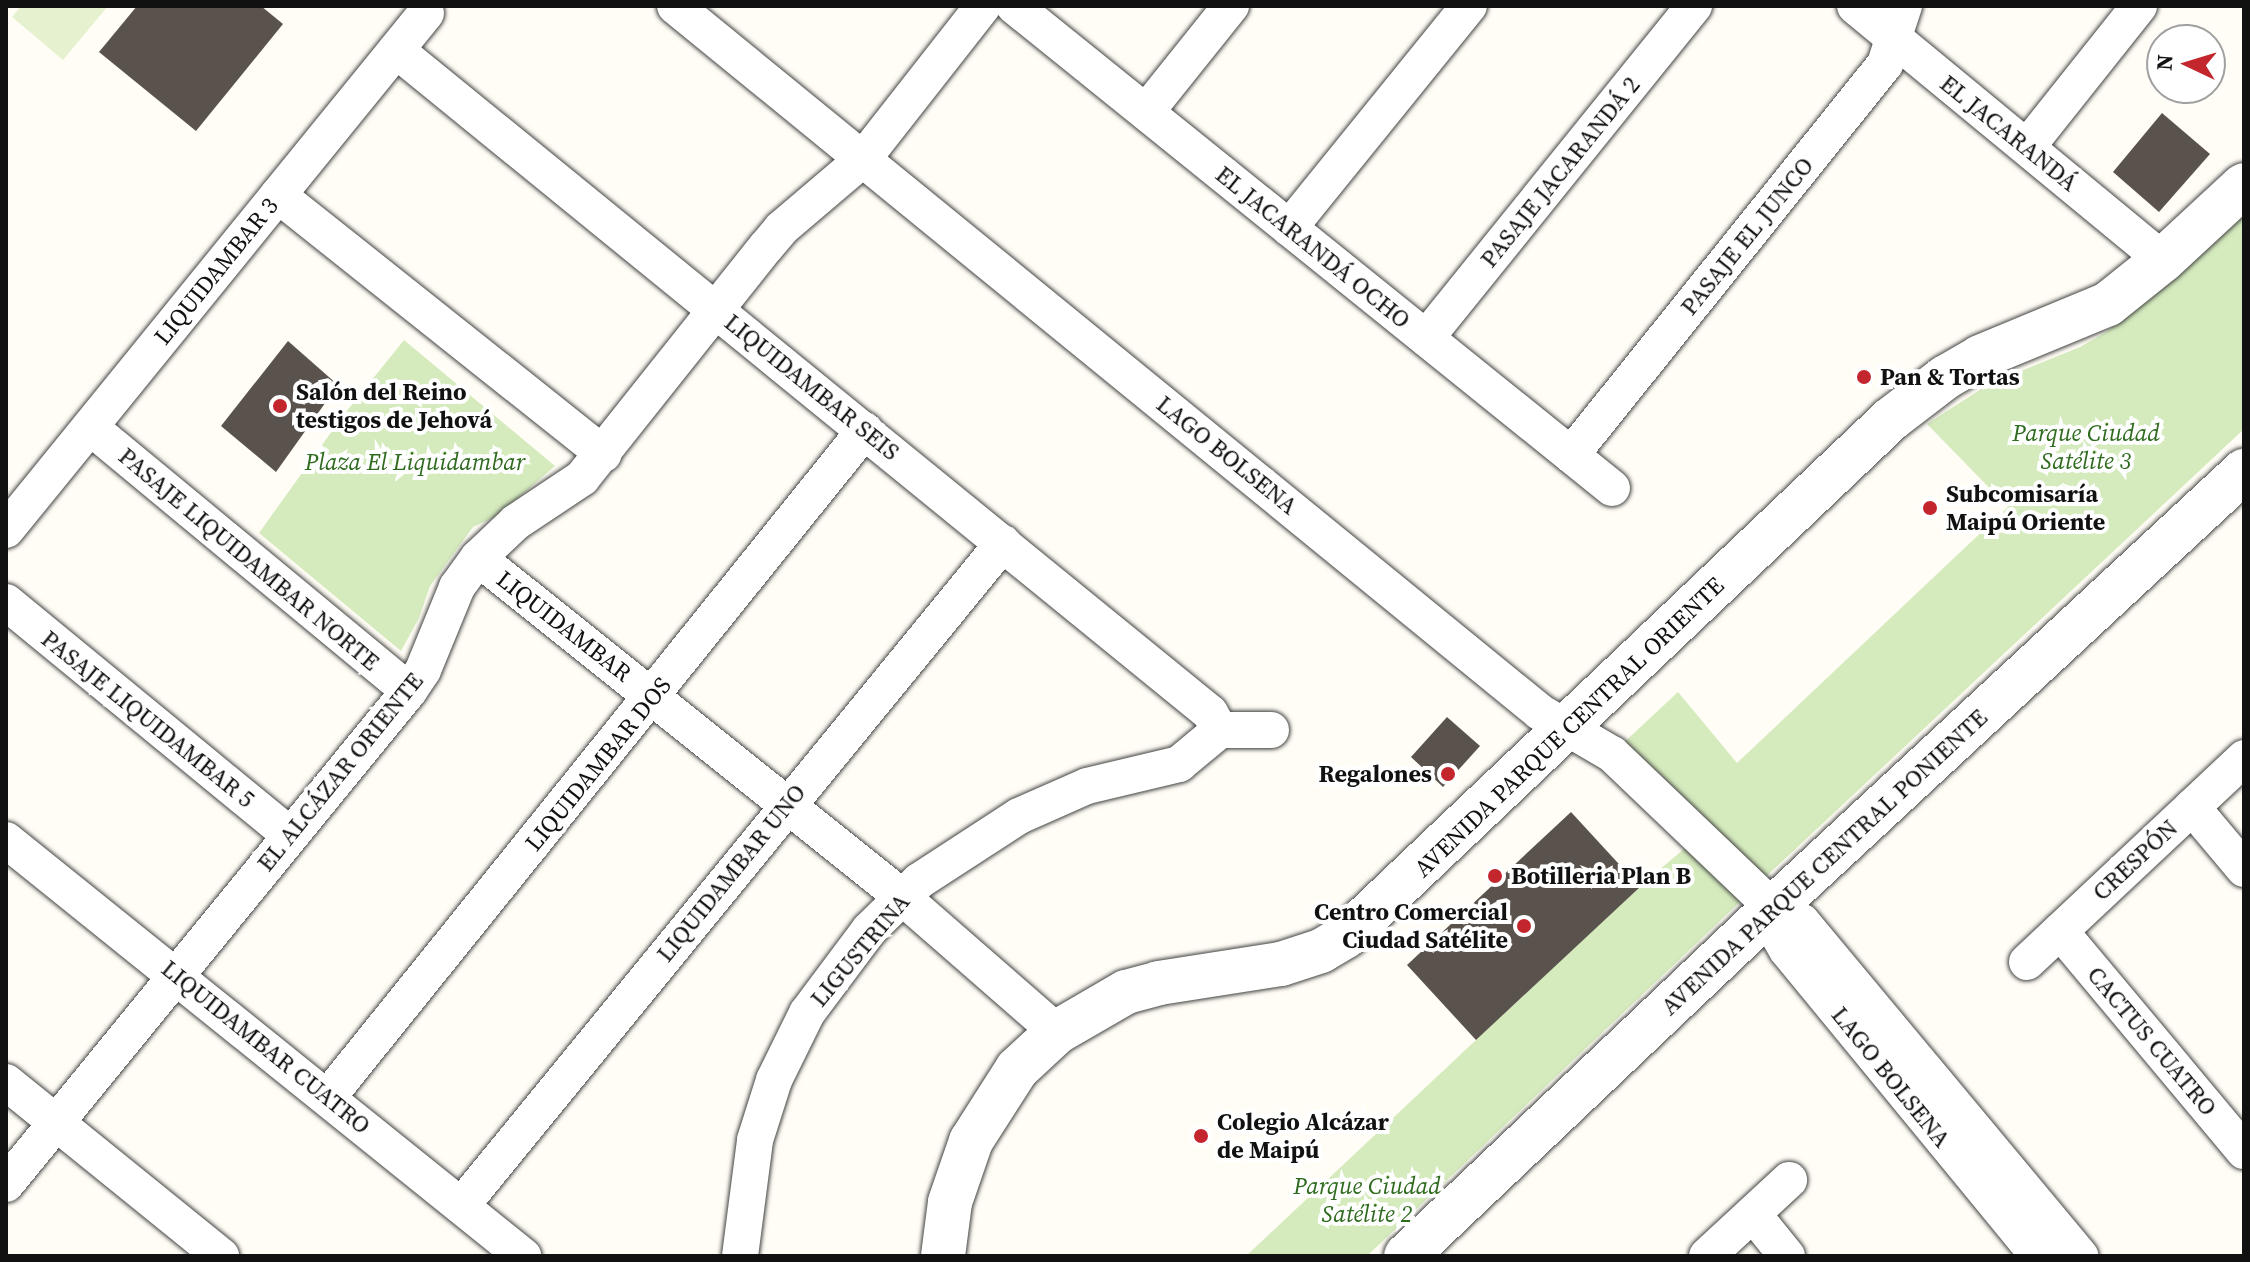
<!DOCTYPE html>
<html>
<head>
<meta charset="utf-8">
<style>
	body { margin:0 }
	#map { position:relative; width:2250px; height:1262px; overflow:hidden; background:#fffdf5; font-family:"Source Serif 4",serif }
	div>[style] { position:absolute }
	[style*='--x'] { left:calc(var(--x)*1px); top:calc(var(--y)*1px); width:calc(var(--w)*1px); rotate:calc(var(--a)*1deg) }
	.green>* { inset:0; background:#d5ebbd }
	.pitch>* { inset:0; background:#e6f2cf }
	.building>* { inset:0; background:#5a524d }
	.roads { filter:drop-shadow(0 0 2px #444) drop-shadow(0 0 2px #444) }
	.minor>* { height:36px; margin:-18px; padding:0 18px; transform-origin:18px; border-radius:18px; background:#fff }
	.tertiary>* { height:44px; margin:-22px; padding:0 22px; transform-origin:22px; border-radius:22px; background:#fff }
	.dots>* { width:22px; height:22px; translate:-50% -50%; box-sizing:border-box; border:4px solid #fff; border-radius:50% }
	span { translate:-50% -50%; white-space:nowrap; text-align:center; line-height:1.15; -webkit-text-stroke:8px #fff; paint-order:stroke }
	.street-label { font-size:24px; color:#111 }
	.poi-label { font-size:24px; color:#111; font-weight:700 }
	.left { translate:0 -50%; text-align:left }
	.right { translate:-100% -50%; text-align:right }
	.park-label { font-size:24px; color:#2f6b1f; font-style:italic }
	.frame { position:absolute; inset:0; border:8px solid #111; pointer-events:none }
	.north { position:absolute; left:2146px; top:24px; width:80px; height:80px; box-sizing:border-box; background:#fff; border:2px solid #a0a0a0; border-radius:50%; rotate:274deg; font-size:22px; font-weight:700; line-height:32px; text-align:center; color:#111 }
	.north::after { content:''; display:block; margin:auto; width:28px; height:36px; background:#c4262e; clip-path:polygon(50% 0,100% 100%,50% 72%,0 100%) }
</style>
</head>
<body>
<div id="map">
	<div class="green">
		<div style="clip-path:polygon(2244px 208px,2244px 429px,1759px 883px,1618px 748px,1678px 692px,1737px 763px,2008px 507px,1927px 424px,1989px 384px,2080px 347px,2106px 332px,2147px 301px)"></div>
		<div style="clip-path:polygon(404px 340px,555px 466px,497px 516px,473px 527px,430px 586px,419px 618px,401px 651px,259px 533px,342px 417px)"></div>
		<div style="clip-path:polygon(1690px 844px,1742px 900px,1367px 1256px,1246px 1256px,1641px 885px)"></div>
	</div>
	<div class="pitch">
		<div style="clip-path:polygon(21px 6px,108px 6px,63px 60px,12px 17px)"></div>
	</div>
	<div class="building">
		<div style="clip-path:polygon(137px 6px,261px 6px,283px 24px,196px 131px,99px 52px)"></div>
		<div style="clip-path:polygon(2162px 113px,2210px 154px,2159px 212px,2113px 172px)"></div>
		<div style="clip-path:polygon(288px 341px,338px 385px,276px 472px,221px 426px)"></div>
		<div style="clip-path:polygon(1447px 717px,1480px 746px,1443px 787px,1411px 757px)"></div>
		<div style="clip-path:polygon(1571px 812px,1640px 887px,1476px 1040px,1407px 965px)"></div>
	</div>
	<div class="roads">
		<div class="minor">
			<div style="--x:675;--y:6;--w:1117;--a:39.22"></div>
			<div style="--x:1540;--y:712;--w:83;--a:30.3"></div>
			<div style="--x:1612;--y:754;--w:223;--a:43.7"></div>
			<div style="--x:1773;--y:908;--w:32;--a:26"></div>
			<div style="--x:1802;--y:922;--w:435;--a:50.2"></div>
			<div style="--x:1014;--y:6;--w:768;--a:38.87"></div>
			<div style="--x:1855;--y:6;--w:399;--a:39.5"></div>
			<div style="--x:396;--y:50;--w:1050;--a:39.16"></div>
			<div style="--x:1210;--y:713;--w:20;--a:60"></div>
			<div style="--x:1146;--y:112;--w:136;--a:-51.3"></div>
			<div style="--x:2027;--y:147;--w:180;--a:-51.5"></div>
			<div style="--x:278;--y:195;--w:416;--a:38.5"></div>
			<div style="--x:1289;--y:228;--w:286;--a:-51"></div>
			<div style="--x:1426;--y:338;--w:427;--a:-51.1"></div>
			<div style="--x:90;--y:427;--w:414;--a:39.6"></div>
			<div style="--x:1571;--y:455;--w:501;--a:-51.23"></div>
			<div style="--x:1885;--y:64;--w:61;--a:-71.9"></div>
			<div style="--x:6;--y:530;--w:666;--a:-50.91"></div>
			<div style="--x:478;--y:558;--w:541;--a:38.63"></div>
			<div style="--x:901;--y:896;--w:207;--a:41.1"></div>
			<div style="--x:6;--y:602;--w:367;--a:39.4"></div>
			<div style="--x:1220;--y:730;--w:51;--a:0"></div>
			<div style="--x:2192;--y:807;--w:81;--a:50"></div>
			<div style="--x:6;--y:840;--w:664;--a:38.82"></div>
			<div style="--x:1773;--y:908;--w:25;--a:81"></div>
			<div style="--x:1777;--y:933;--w:20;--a:60"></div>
			<div style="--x:1787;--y:950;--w:396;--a:50.6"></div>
			<div style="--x:2060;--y:931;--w:287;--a:50.1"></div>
			<div style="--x:2027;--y:962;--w:298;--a:-43.2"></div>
			<div style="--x:6;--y:1082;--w:277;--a:39"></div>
			<div style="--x:328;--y:1097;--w:856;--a:-51.16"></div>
			<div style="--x:6;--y:1184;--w:637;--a:-50.74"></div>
			<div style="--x:409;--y:691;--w:25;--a:-56"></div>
			<div style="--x:423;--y:670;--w:90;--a:-67.7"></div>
			<div style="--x:457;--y:587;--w:36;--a:-54"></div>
			<div style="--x:478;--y:558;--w:52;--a:-43.5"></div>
			<div style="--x:516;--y:522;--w:79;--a:-33.7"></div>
			<div style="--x:582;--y:478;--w:295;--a:-51.5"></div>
			<div style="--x:766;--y:247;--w:25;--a:-50"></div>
			<div style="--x:782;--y:228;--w:106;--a:-40.4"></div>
			<div style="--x:863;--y:159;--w:194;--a:-51.9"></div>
			<div style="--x:462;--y:1205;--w:855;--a:-50.74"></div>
			<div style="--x:1753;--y:1214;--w:54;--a:51"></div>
			<div style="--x:740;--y:1256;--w:117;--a:-82.6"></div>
			<div style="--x:755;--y:1140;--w:63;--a:-72.4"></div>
			<div style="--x:774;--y:1080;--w:75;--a:-63.8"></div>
			<div style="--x:807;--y:1013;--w:104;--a:-53.2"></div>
			<div style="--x:869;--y:930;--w:70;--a:-44.4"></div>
			<div style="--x:919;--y:881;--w:119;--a:-33"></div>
			<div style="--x:1019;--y:816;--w:74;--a:-23.8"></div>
			<div style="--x:1087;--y:786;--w:95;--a:-13.4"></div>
			<div style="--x:1179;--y:764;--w:53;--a:-39.7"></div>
			<div style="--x:1707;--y:1256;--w:112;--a:-42.8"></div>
		</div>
		<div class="tertiary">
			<div style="--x:943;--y:1256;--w:54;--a:-82.6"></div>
			<div style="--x:950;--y:1202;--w:65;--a:-71"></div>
			<div style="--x:971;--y:1141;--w:85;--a:-57.4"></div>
			<div style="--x:1017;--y:1069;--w:54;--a:-42.8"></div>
			<div style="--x:1057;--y:1032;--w:80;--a:-30.1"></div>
			<div style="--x:1126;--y:992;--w:34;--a:-15"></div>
			<div style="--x:1159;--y:983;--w:123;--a:-8.9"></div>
			<div style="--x:1281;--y:964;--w:42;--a:-18"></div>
			<div style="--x:1321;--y:951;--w:29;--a:-31"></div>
			<div style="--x:1346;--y:936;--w:751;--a:-43.49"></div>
			<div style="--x:1891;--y:419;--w:69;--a:-37.4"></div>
			<div style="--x:1946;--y:377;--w:39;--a:-30"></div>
			<div style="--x:1980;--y:357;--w:139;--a:-22.5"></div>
			<div style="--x:2108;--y:304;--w:70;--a:-38.7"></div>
			<div style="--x:2163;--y:260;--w:110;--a:-42.8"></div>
			<div style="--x:1406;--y:1256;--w:506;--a:-43.48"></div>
			<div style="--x:1773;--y:908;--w:643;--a:-42.86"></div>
		</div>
	</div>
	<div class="dots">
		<div style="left:1864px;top:377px;background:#c4262e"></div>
		<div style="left:280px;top:406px;background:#c4262e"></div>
		<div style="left:1930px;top:508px;background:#c4262e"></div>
		<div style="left:1448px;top:774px;background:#c4262e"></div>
		<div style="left:1495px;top:876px;background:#c4262e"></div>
		<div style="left:1524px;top:926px;background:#c4262e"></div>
		<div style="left:1201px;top:1136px;background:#c4262e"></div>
	</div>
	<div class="street-label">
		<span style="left:2009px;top:133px;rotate:39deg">EL JACARANDÁ</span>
		<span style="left:1560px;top:172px;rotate:-51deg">PASAJE JACARANDÁ 2</span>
		<span style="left:1747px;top:236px;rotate:-51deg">PASAJE EL JUNCO</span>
		<span style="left:1313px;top:247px;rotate:39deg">EL JACARANDÁ OCHO</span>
		<span style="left:216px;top:271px;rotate:-51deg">LIQUIDAMBAR 3</span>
		<span style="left:812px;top:387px;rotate:39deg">LIQUIDAMBAR SEIS</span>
		<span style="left:1227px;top:455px;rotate:39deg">LAGO BOLSENA</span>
		<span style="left:249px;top:559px;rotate:40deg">PASAJE LIQUIDAMBAR NORTE</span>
		<span style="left:564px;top:626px;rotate:38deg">LIQUIDAMBAR</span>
		<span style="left:148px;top:719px;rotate:39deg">PASAJE LIQUIDAMBAR 5</span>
		<span style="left:1569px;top:727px;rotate:-44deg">AVENIDA PARQUE CENTRAL ORIENTE</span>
		<span style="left:598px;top:764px;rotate:-51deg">LIQUIDAMBAR DOS</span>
		<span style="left:340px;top:772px;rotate:-51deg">EL ALCÁZAR ORIENTE</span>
		<span style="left:2135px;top:860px;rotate:-43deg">CRESPÓN</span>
		<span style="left:1824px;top:862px;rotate:-43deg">AVENIDA PARQUE CENTRAL PONIENTE</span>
		<span style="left:731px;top:873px;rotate:-51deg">LIQUIDAMBAR UNO</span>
		<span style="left:860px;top:950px;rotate:-50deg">LIGUSTRINA</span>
		<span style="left:2152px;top:1041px;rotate:50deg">CACTUS CUATRO</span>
		<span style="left:266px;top:1047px;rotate:39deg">LIQUIDAMBAR CUATRO</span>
		<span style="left:1891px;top:1077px;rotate:51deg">LAGO BOLSENA</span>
	</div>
	<div class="poi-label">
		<span class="left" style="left:1880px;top:377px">Pan &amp; Tortas</span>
		<span class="left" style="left:296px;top:406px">Salón del Reino<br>testigos de Jehová</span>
		<span class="left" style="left:1946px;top:508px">Subcomisaría<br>Maipú Oriente</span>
		<span class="right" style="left:1432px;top:774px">Regalones</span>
		<span class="left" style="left:1511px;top:876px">Botilleria Plan B</span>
		<span class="right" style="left:1508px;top:926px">Centro Comercial<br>Ciudad Satélite</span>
		<span class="left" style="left:1217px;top:1136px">Colegio Alcázar<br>de Maipú</span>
	</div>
	<div class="park-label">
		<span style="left:2086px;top:447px">Parque Ciudad<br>Satélite 3</span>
		<span style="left:415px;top:462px">Plaza El Liquidambar</span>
		<span style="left:1367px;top:1200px">Parque Ciudad<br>Satélite 2</span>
	</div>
	<div class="frame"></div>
	<div class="north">N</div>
</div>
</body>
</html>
